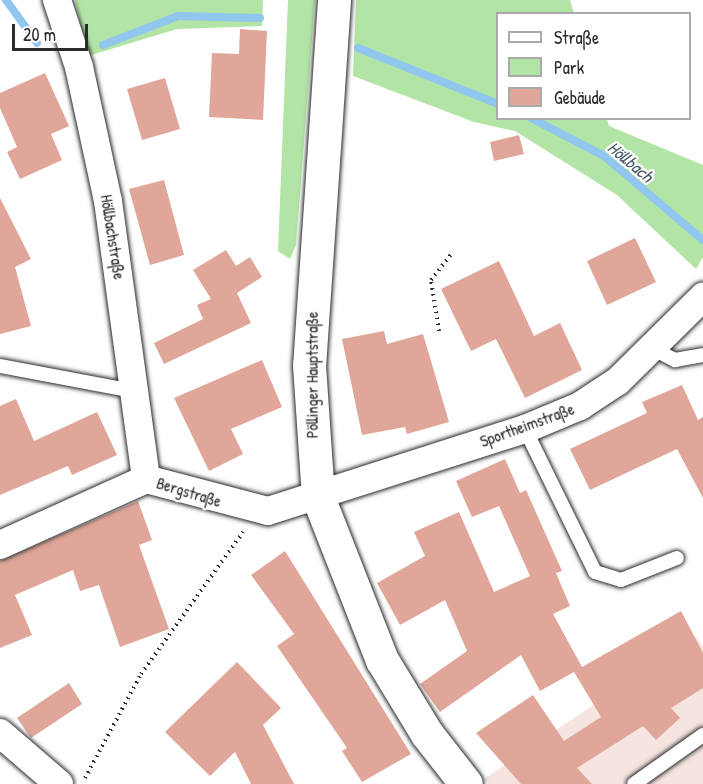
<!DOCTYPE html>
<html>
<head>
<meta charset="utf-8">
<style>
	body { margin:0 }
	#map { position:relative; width:703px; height:784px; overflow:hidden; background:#fff; font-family:"Patrick Hand",sans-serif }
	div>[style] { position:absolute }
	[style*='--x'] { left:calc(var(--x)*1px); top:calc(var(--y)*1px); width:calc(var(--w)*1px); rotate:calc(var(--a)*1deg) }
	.built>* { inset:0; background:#f5e4e0 }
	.green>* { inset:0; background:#b1e4a5 }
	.stream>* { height:8px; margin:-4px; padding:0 4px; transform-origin:4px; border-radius:4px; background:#91c6ef }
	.building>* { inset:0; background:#dfa699 }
	.path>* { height:4px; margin-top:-2px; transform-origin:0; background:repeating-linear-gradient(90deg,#2b2b2b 0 1.5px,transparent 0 6px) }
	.roads { filter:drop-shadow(0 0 2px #2b2b2b) drop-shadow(0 0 2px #2b2b2b) }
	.lane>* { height:14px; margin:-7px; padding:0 7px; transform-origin:7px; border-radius:7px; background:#fff }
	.street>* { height:28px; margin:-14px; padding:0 14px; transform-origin:14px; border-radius:14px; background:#fff }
	.secondary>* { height:33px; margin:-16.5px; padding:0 16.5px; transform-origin:16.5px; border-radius:16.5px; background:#fff }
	span { translate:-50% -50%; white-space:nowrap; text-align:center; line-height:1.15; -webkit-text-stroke:4.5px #fff; paint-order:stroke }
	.street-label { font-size:16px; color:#2b2b2b }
	.water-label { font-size:18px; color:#4a5a66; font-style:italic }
	.legend { position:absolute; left:496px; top:12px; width:195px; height:108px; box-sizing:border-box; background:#fff; border:2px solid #aaa; margin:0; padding:8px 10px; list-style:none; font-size:18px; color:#2b2b2b }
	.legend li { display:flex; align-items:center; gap:12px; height:30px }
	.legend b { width:30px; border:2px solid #aaa }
	.scale { position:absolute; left:12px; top:24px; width:76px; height:27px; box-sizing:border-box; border:3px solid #2b2b2b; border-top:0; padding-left:8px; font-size:18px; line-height:21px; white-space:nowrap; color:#2b2b2b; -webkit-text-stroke:4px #fff; paint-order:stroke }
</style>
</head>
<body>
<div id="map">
	<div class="built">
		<div style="clip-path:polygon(695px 636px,703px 647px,703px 784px,489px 784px,484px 779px)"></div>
	</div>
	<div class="green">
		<div style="clip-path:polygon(75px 0,263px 0,262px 26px,177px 29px,88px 56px)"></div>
		<div style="clip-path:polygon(288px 0,315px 0,296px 245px,290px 259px,278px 251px)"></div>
		<div style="clip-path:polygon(356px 0,570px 0,574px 13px,498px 14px,498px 118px,607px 119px,609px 126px,703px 165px,703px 257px,696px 269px,617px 195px,515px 131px,474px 122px,353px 76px)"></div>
	</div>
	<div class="stream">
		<div style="--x:6;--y:0;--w:53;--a:54.2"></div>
		<div style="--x:103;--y:45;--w:80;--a:-21.1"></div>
		<div style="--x:178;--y:16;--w:82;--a:1.4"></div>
		<div style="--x:358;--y:48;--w:151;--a:21.8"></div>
		<div style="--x:531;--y:118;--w:82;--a:27.5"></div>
		<div style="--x:604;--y:156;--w:130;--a:40.3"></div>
	</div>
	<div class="building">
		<div style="clip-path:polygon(240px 29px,267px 31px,263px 120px,209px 117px,212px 53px,239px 54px)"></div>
		<div style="clip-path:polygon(45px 73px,69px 126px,51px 134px,62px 160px,20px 179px,7px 152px,17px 147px,0 108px,0 93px)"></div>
		<div style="clip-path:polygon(165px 78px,180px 129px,142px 140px,127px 89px)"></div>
		<div style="clip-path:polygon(519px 135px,524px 154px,494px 161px,490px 142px)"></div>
		<div style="clip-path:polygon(164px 180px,184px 255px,150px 265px,129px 189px)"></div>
		<div style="clip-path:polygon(0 198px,31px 259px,15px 267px,31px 326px,0 334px)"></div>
		<div style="clip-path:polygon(635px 238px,656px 282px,607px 305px,587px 261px)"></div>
		<div style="clip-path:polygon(226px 250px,236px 266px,250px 257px,262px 277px,237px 293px,251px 323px,164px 364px,154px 343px,203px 319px,197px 305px,211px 299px,193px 270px)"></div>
		<div style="clip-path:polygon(499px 261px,534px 336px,560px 323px,582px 370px,525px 398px,496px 339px,471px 351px,441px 289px)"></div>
		<div style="clip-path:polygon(384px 331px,387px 344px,423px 334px,449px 422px,407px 434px,405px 427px,362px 435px,342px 339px)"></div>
		<div style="clip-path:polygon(262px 360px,282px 407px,231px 429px,243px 454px,209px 471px,174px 398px)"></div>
		<div style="clip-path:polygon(682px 385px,698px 420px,703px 417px,703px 498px,677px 449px,590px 490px,570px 449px,647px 413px,642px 402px)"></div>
		<div style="clip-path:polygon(16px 399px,34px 441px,97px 412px,117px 455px,72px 475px,68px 466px,0 495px,0 406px)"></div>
		<div style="clip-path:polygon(505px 459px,520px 493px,526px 490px,562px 571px,556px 573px,570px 606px,553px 614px,582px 667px,681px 611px,703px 653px,703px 688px,671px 708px,680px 718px,656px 740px,643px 726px,577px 768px,592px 784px,521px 784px,476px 733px,533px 695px,564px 741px,601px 717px,574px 672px,540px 691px,521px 655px,440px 712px,420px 684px,467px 651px,445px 600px,400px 625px,377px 583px,425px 556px,414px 532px,459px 512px,494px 592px,530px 576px,499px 506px,472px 517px,456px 481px)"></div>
		<div style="clip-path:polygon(138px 501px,152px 540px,139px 545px,169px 629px,120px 647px,99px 585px,80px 591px,73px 570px,15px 595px,32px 635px,0 648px,0 561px)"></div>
		<div style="clip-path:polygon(285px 551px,411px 754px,362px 782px,342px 751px,347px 748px,277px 646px,294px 634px,251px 575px)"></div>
		<div style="clip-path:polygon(237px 662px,281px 708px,263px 725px,294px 784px,251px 784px,235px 752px,210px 776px,165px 732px)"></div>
		<div style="clip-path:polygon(69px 683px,82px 704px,31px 738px,17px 718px)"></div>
	</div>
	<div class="path">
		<div style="--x:439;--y:331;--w:52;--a:-98.9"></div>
		<div style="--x:431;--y:280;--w:34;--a:-52"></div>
		<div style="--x:85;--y:778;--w:118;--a:-61.7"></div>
		<div style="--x:141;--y:674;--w:175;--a:-54.3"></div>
	</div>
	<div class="roads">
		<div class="lane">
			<div style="--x:654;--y:349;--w:24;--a:28"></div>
			<div style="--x:675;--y:360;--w:28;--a:-10"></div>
			<div style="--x:0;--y:366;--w:136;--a:10.6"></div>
			<div style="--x:525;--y:429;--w:159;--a:63.9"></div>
			<div style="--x:595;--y:572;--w:27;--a:17"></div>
			<div style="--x:621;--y:580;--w:60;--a:-21.4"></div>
			<div style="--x:634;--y:784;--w:85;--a:-35.4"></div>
		</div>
		<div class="street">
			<div style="--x:57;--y:0;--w:71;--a:71.8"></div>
			<div style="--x:79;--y:67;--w:137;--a:77.8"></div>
			<div style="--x:108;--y:201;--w:281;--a:82.2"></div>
			<div style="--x:0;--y:545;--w:160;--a:-24.3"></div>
			<div style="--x:146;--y:479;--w:126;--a:14.7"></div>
			<div style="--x:268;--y:511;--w:270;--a:-17.7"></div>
			<div style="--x:525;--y:429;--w:60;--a:-22.7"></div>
			<div style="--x:580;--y:406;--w:45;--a:-33.3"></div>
			<div style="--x:618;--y:381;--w:120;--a:-44.7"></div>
			<div style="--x:0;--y:733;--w:78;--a:40.8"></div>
		</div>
		<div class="secondary">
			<div style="--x:334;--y:0;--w:366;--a:93.9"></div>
			<div style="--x:309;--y:365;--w:132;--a:86.1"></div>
			<div style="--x:318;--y:497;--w:175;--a:68.6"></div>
			<div style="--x:382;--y:660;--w:87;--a:58.7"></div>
			<div style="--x:427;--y:734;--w:63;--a:52"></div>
		</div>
	</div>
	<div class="street-label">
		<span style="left:113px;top:237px;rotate:81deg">Höllbachstraße</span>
		<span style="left:312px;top:375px;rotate:-90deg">Pöllinger Hauptstraße</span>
		<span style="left:527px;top:425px;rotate:-20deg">Sportheimstraße</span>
		<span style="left:189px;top:492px;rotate:17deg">Bergstraße</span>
	</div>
	<div class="water-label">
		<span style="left:630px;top:162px;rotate:40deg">Höllbach</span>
	</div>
	<ul class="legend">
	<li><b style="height:8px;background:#fff"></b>Straße</li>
	<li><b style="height:16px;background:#b1e4a5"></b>Park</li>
	<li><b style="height:16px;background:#dfa699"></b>Gebäude</li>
	</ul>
	<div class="scale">20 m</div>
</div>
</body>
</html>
